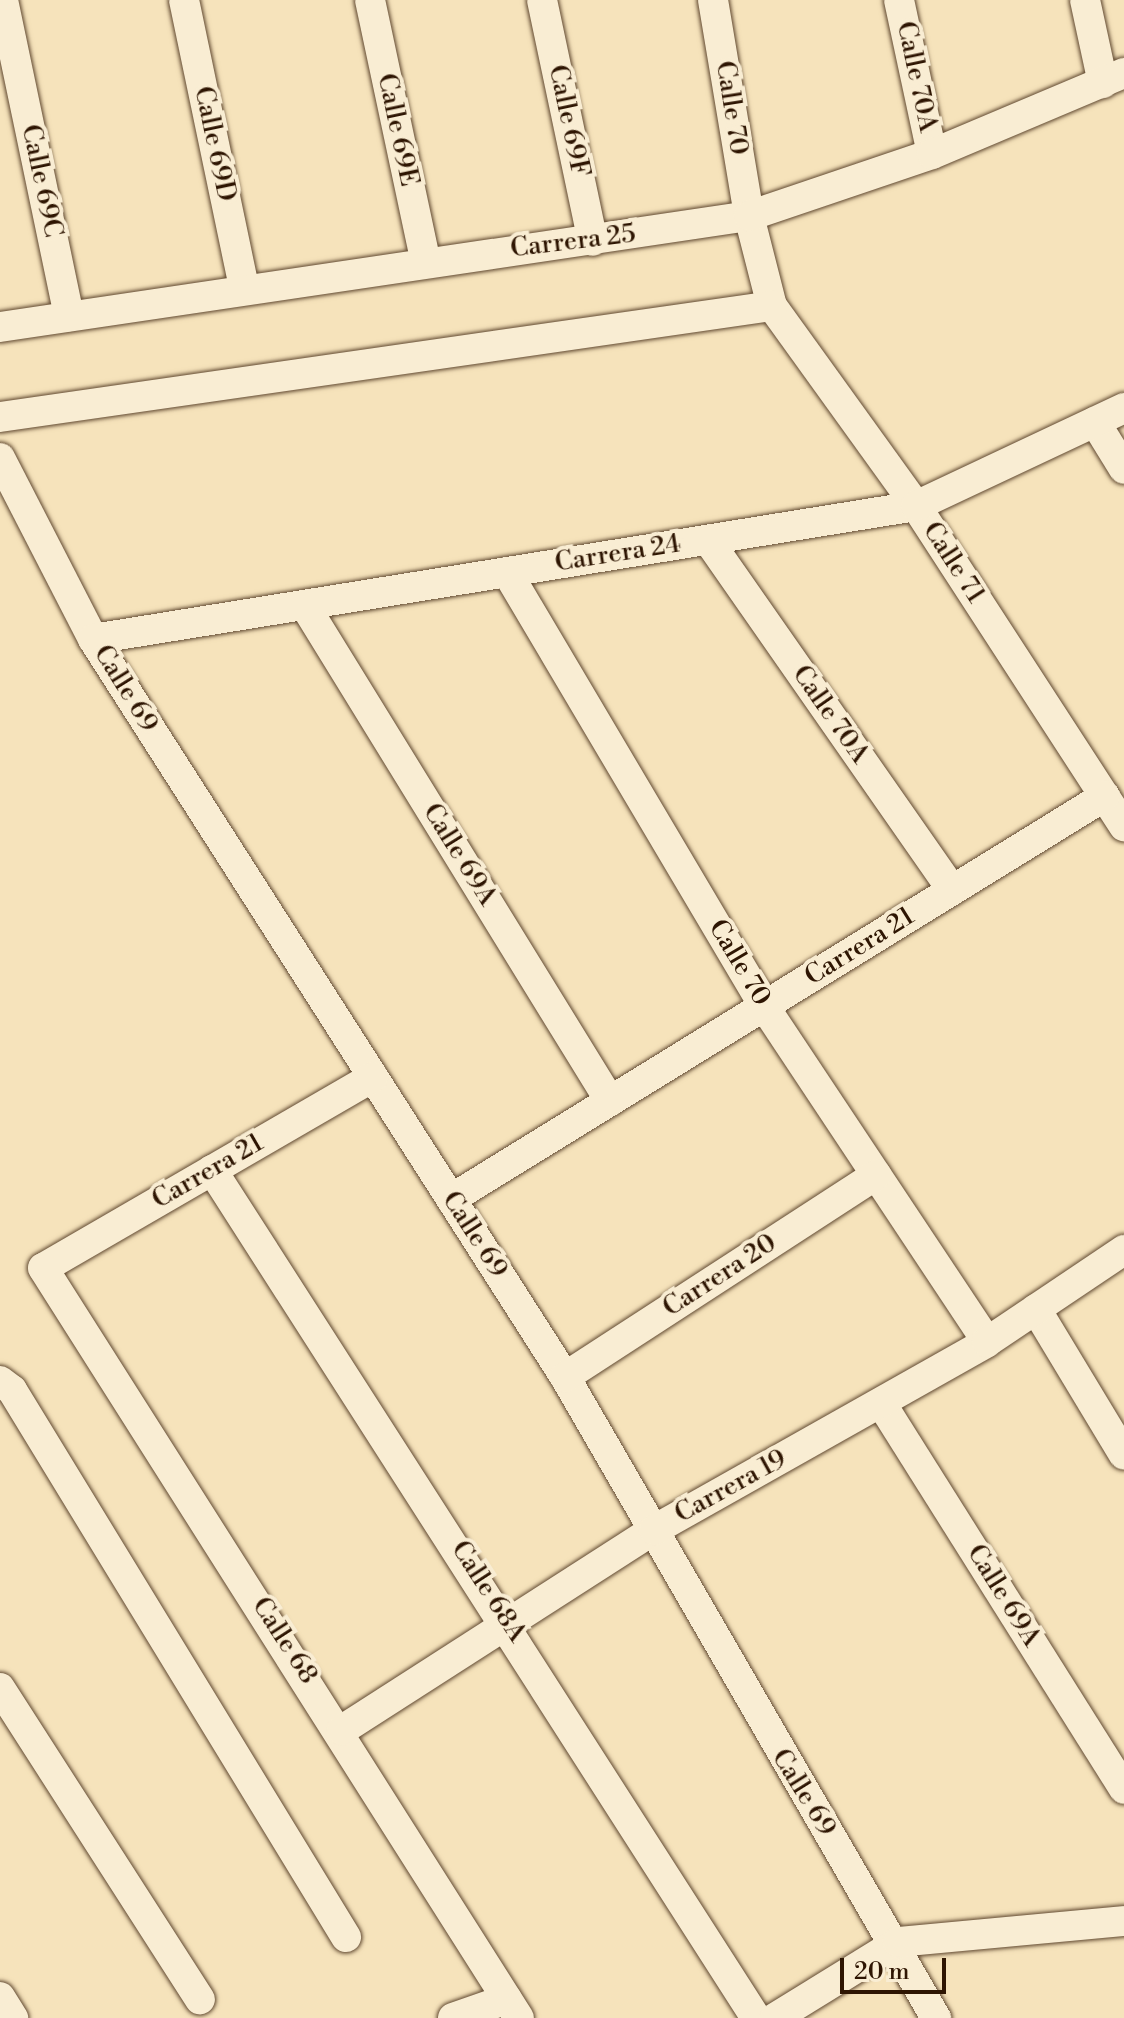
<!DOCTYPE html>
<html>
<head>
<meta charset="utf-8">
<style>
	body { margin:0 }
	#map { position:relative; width:1124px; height:2018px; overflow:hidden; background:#f6e3bb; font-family:"Libre Bodoni",serif }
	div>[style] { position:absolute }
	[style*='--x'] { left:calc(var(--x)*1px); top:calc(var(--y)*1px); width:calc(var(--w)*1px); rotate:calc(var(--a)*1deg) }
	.roads { filter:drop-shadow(0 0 2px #604830) drop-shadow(0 0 2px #604830) }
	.minor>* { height:30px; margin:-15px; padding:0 15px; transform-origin:15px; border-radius:15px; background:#f9edd3 }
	span { translate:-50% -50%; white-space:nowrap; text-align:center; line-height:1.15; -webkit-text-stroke:8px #f9edd3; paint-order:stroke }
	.street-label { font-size:26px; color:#2e1502 }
	.scale { position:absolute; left:840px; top:1958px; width:106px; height:36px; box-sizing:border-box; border:4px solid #2e1502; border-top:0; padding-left:10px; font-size:24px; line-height:28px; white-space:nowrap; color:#2e1502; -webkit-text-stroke:6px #f9edd3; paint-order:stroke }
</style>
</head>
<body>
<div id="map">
	<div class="roads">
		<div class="minor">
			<div style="--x:3;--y:0;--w:323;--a:78.2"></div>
			<div style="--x:184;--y:0;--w:294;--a:78.2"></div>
			<div style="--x:370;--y:0;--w:265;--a:78"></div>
			<div style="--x:542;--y:0;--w:246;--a:78.1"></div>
			<div style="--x:713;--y:0;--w:219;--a:80.5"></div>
			<div style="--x:749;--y:216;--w:93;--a:75.7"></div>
			<div style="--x:772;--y:306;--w:246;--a:54.2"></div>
			<div style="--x:916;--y:506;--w:382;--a:57"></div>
			<div style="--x:899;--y:0;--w:157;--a:77.9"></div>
			<div style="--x:1085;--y:0;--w:85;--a:77.8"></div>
			<div style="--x:0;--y:327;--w:757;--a:-8.43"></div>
			<div style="--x:749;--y:216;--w:193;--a:-18.7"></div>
			<div style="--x:932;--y:154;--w:208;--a:-22.9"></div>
			<div style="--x:0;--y:417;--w:780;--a:-8.18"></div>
			<div style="--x:1095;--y:422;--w:55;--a:58.3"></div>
			<div style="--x:0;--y:458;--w:203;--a:62.8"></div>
			<div style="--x:93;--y:639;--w:876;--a:57.4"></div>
			<div style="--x:565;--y:1377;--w:741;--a:59.94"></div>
			<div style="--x:708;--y:540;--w:427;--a:55.1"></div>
			<div style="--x:507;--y:572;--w:504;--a:59.37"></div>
			<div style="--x:764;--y:1006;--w:403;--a:56.4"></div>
			<div style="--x:307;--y:609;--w:578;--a:58.37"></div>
			<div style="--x:93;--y:639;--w:834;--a:-9.18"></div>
			<div style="--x:916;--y:506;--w:230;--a:-25.2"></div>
			<div style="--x:373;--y:1077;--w:381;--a:149.9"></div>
			<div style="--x:43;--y:1268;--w:888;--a:57.6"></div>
			<div style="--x:212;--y:1170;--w:1007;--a:57.32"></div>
			<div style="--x:451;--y:1199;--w:768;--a:-31.64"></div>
			<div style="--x:1036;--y:1309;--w:170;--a:58.9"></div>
			<div style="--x:565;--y:1377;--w:371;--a:-33"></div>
			<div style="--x:0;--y:1381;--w:15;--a:37"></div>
			<div style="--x:12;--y:1390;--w:641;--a:58.59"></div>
			<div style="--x:881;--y:1403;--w:456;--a:57.8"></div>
			<div style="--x:0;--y:1688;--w:370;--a:57.3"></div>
			<div style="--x:342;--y:1730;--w:371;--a:-32.7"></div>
			<div style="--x:654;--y:1530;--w:382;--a:-29.4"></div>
			<div style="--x:987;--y:1342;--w:165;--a:-33.9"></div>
			<div style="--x:0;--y:1997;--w:25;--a:58"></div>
			<div style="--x:453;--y:2018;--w:57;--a:-19.4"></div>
			<div style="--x:775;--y:2018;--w:145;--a:-31.7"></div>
			<div style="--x:898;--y:1942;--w:227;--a:-5.3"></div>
		</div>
	</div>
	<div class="street-label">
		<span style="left:916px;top:77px;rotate:78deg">Calle 70A</span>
		<span style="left:731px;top:108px;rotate:81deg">Calle 70</span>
		<span style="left:568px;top:121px;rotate:78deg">Calle 69F</span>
		<span style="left:397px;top:130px;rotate:78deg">Calle 69E</span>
		<span style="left:214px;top:144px;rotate:78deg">Calle 69D</span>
		<span style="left:41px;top:181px;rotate:78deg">Calle 69C</span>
		<span style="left:573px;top:242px;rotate:-7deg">Carrera 25</span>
		<span style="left:618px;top:554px;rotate:-9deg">Carrera 24</span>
		<span style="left:953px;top:563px;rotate:57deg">Calle 71</span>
		<span style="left:125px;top:689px;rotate:58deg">Calle 69</span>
		<span style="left:830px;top:715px;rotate:55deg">Calle 70A</span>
		<span style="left:459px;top:855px;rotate:58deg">Calle 69A</span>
		<span style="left:860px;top:947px;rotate:-32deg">Carrera 21</span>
		<span style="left:739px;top:963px;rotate:59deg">Calle 70</span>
		<span style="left:208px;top:1172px;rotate:-30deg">Carrera 21</span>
		<span style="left:474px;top:1235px;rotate:57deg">Calle 69</span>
		<span style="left:720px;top:1276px;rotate:-33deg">Carrera 20</span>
		<span style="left:731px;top:1487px;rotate:-29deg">Carrera 19</span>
		<span style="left:488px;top:1592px;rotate:57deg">Calle 68A</span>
		<span style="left:1003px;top:1596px;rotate:58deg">Calle 69A</span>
		<span style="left:284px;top:1641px;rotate:57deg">Calle 68</span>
		<span style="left:803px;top:1793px;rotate:58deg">Calle 69</span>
	</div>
	<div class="scale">20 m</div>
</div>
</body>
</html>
